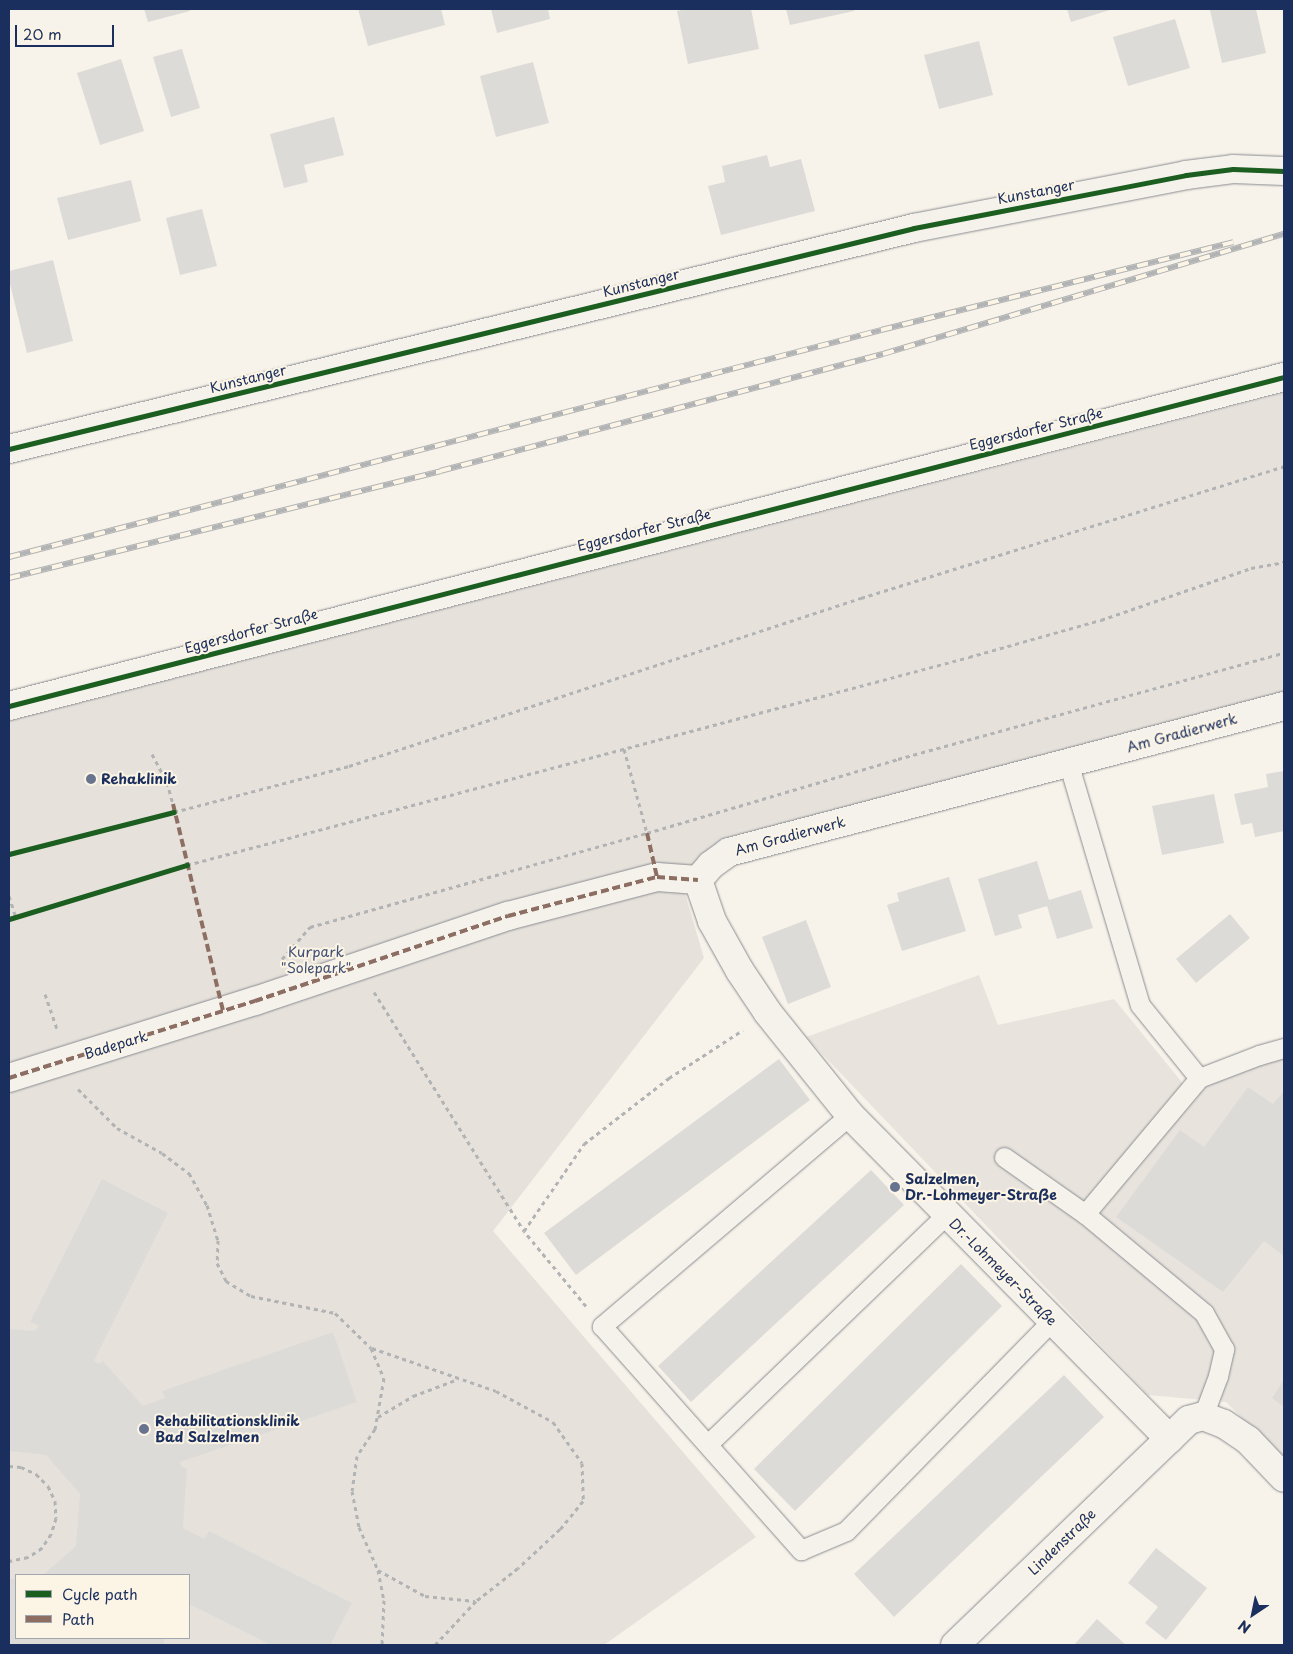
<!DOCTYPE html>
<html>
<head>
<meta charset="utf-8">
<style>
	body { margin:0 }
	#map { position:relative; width:1293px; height:1654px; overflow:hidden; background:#f7f3ea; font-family:"Playpen Sans",sans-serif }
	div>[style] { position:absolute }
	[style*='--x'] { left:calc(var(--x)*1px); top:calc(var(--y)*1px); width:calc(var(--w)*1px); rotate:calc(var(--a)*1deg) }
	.built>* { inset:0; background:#e8e4dd }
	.green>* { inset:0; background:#e6e2db }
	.building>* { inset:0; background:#dddbd7 }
	.path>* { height:3px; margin-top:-1.5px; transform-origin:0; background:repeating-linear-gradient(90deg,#b2b3b4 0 4px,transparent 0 8px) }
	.roads { filter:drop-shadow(0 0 1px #8a8c91) drop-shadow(0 0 1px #8a8c91) }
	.lane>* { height:19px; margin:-9.5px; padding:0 9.5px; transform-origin:9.5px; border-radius:9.5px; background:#f5f2ec }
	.street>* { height:28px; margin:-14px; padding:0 14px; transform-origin:14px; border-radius:14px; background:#f5f2ec }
	.secondary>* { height:28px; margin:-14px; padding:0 14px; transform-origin:14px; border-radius:14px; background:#f5f2ec }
	.rail>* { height:5.5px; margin-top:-2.75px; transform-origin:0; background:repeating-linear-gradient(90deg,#fcf5e5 0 11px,#b2b3b4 0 22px); box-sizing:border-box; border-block:1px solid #b2b3b4 }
	.quiet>* { height:4px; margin-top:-2px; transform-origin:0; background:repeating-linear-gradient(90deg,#8d6e63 0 8px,transparent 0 12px) }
	.cycleway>* { height:5px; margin:-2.5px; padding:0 2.5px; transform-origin:2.5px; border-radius:2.5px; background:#1b5e20 }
	.dots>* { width:14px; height:14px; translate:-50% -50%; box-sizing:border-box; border:2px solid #fcf5e5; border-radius:50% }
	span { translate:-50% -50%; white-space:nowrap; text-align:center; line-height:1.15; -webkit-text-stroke:4px #fcf5e5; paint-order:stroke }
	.street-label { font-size:14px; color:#1b2f5e }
	.poi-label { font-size:14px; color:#1b2f5e; font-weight:700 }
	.left { translate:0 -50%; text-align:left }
	.park-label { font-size:14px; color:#425176 }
	.frame { position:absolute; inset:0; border:10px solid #1b2f5e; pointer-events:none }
	.legend { position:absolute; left:15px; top:1574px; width:175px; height:65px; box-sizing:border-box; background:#fcf5e5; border:1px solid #a2a6af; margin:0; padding:6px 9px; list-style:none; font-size:15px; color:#1b2f5e }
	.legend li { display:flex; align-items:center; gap:10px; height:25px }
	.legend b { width:25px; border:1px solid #a2a6af }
	.north { position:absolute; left:1228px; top:1589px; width:50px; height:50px; -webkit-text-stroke:4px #fcf5e5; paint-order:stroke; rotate:214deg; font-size:14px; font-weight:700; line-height:20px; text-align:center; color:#1b2f5e }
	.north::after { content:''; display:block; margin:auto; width:18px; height:22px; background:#1b2f5e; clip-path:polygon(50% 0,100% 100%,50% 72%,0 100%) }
	.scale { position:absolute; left:15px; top:25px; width:99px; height:22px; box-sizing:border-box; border:2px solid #1b2f5e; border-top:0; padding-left:6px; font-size:15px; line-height:18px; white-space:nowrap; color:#1b2f5e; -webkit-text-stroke:4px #fcf5e5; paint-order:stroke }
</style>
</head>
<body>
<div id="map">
	<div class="built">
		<div style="clip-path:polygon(979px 975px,998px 1025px,1114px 999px,1185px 1086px,1284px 1038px,1284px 1460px,1226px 1402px,1148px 1395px,806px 1037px)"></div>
	</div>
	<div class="green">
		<div style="clip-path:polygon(evenodd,1284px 393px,1284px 694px,679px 873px,704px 958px,493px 1231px,756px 1537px,604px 1645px,9px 1645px,9px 721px,1284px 393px,16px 1575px,189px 1575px,189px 1638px,16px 1638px,16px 1575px)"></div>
	</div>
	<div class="building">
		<div style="clip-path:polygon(144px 9px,189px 9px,190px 11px,148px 22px)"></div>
		<div style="clip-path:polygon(358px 9px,441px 9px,445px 25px,368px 46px)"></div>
		<div style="clip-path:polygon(491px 9px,548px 9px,550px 19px,497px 33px)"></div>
		<div style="clip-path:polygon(687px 9px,751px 9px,759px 49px,688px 64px,677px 11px)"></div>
		<div style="clip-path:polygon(786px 9px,854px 9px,854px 11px,790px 25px)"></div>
		<div style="clip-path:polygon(1067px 9px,1113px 9px,1071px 22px)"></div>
		<div style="clip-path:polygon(1256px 9px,1266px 53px,1222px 63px,1210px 10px)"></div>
		<div style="clip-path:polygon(1175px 19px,1190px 68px,1128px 86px,1113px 37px)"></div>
		<div style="clip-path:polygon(979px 41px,993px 95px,939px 109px,924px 55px)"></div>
		<div style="clip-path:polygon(182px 49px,200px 108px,171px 117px,153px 57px)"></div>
		<div style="clip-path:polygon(121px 59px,144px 131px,100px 145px,77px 73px)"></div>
		<div style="clip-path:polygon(533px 62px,549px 123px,496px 137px,480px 76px)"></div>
		<div style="clip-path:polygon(334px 117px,344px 155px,304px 165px,308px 182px,284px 188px,270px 134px)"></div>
		<div style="clip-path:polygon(767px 155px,770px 167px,801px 159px,815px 211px,721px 235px,708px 186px,725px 182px,722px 166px)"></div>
		<div style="clip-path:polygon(131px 180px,141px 221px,68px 240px,57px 198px)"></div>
		<div style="clip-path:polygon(202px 209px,217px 266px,180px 275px,166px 218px)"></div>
		<div style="clip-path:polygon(53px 260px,73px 341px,27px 353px,9px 280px,9px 271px)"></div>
		<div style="clip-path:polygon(1284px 771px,1284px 831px,1255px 837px,1252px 823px,1241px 825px,1234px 794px,1268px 787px,1266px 774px)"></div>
		<div style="clip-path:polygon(1214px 794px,1224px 843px,1162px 855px,1152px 806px)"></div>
		<div style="clip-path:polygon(1037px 861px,1049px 900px,1081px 890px,1093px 928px,1057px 939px,1047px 906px,1018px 915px,1022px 928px,995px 936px,978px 879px)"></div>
		<div style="clip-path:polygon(949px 877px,966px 931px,902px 951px,887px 905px,899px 901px,897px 893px)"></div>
		<div style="clip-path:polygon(1230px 914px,1250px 938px,1196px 983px,1176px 959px)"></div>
		<div style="clip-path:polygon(806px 920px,831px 987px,788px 1004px,762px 937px)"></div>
		<div style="clip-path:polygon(779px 1059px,810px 1100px,576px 1275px,544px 1233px)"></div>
		<div style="clip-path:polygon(1248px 1087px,1273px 1104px,1284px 1091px,1284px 1256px,1264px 1241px,1223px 1292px,1116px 1217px,1180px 1130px,1204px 1147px)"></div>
		<div style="clip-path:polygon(871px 1170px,904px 1205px,691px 1402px,658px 1366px)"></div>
		<div style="clip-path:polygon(102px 1179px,168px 1213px,94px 1361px,99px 1364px,103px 1361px,143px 1406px,165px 1398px,162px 1391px,333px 1332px,357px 1402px,180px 1462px,181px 1467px,187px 1468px,183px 1528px,204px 1539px,209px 1531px,352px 1603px,330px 1645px,271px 1645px,189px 1604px,189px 1575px,43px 1575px,76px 1546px,80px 1494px,46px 1455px,9px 1451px,9px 1329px,35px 1331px,39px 1326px,30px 1322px)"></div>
		<div style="clip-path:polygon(961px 1264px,1002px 1306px,795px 1511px,754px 1469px)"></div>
		<div style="clip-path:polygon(1064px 1375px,1104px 1417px,894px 1617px,854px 1574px)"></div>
		<div style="clip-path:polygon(1284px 1380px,1284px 1407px,1272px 1398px)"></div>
		<div style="clip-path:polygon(1156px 1548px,1207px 1588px,1166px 1640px,1145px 1623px,1158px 1607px,1128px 1583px)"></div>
		<div style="clip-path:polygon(9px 1579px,16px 1579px,16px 1638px,163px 1638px,165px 1645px,9px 1645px)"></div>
		<div style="clip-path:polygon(1097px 1619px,1126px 1645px,1074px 1645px)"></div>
	</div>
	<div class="path">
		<div style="--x:624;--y:749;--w:87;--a:74.7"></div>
		<div style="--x:152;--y:754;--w:32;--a:62"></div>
		<div style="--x:167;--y:782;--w:23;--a:75"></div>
		<div style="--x:174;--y:812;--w:181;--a:-14.7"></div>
		<div style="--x:349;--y:766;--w:539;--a:-18.17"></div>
		<div style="--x:861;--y:598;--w:443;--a:-17.3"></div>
		<div style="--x:187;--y:865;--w:809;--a:-14.89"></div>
		<div style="--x:969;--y:657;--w:137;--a:-15.7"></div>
		<div style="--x:1101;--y:620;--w:159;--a:-19.1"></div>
		<div style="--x:1251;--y:568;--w:34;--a:-10"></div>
		<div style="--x:9;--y:896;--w:22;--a:72"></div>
		<div style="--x:282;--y:959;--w:43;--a:-48.8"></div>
		<div style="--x:310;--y:927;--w:350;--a:-15.6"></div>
		<div style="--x:647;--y:833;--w:262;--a:-16.4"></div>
		<div style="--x:898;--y:759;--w:400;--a:-15.4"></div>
		<div style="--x:374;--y:992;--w:282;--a:57.9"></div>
		<div style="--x:45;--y:994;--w:39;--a:71"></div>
		<div style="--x:78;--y:1089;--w:55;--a:45"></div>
		<div style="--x:117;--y:1128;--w:51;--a:29.1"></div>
		<div style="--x:162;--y:1153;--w:34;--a:37"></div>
		<div style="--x:189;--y:1173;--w:37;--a:61"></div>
		<div style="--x:207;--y:1205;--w:37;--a:73"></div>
		<div style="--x:218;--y:1240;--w:23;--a:92"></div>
		<div style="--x:217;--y:1263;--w:20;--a:63"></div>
		<div style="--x:226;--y:1281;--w:29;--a:31"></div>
		<div style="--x:251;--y:1296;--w:86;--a:11.4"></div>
		<div style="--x:335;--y:1313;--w:50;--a:44.2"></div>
		<div style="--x:371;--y:1348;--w:33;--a:67"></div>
		<div style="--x:384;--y:1378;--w:52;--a:100"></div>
		<div style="--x:375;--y:1429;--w:32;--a:124"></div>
		<div style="--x:357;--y:1456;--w:35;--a:98"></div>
		<div style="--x:352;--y:1491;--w:37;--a:79"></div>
		<div style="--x:359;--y:1527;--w:47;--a:66.2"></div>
		<div style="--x:378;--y:1570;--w:31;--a:79"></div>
		<div style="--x:384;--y:1600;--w:45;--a:92.5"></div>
		<div style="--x:586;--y:1306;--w:97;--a:-129.6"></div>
		<div style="--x:524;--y:1231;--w:106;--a:-55.4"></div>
		<div style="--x:584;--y:1144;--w:108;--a:-37.8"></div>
		<div style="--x:669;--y:1078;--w:88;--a:-33"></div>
		<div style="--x:372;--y:1348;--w:131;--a:19.1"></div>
		<div style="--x:496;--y:1391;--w:65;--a:28.5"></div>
		<div style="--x:553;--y:1422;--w:50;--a:54.7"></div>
		<div style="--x:582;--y:1463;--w:38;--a:88"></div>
		<div style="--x:583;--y:1501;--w:36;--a:129"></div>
		<div style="--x:560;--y:1529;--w:57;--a:137.1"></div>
		<div style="--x:518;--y:1568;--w:53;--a:141.8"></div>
		<div style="--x:476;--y:1601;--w:60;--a:133"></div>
		<div style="--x:378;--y:1417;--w:41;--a:-31"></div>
		<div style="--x:413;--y:1396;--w:48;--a:-20.7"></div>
		<div style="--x:9;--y:1466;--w:12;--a:5"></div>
		<div style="--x:21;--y:1467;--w:17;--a:25"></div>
		<div style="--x:36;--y:1474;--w:17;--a:45"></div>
		<div style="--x:48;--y:1486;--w:17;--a:65"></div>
		<div style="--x:55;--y:1501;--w:17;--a:87"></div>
		<div style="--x:56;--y:1518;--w:17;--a:107"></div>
		<div style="--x:51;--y:1534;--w:17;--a:123"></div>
		<div style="--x:42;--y:1548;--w:17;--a:147"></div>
		<div style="--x:28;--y:1557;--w:19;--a:168"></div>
		<div style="--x:378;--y:1570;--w:54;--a:29"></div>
		<div style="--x:425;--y:1596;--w:50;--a:5.7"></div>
	</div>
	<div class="roads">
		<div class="lane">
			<div style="--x:1068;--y:762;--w:253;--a:73.5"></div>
			<div style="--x:1140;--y:1005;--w:94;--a:51.1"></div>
			<div style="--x:850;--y:1115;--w:326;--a:139.6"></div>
			<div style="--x:602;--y:1326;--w:300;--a:48.4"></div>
			<div style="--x:801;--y:1550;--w:49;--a:-22.9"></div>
			<div style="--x:846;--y:1531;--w:294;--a:-45.6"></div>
			<div style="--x:1004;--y:1157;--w:99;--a:35.1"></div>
			<div style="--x:1203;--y:1416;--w:43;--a:-69.4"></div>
			<div style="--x:1218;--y:1376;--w:28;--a:-77"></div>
			<div style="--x:1224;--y:1349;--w:41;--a:-119.1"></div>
			<div style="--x:1204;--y:1313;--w:155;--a:-140.2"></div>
			<div style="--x:1085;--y:1214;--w:177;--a:-50"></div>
			<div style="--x:1199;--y:1078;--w:64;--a:-21"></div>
			<div style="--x:1259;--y:1055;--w:26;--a:-16"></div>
			<div style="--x:708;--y:1444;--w:330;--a:-43.9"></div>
		</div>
		<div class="street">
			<div style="--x:9;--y:449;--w:932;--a:-13.72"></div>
			<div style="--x:914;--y:228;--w:277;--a:-11"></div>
			<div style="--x:1186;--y:175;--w:47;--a:-7.3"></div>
			<div style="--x:1233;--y:169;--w:51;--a:2.2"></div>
			<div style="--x:698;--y:880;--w:43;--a:71.1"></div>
			<div style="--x:712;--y:921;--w:57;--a:60.8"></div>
			<div style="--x:740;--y:971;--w:50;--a:56.3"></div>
			<div style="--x:768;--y:1013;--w:131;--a:51.2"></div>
			<div style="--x:850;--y:1115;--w:455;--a:45.4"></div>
			<div style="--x:698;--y:880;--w:20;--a:-49"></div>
			<div style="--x:711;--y:865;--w:22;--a:-36"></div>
			<div style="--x:729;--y:852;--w:574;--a:-14.74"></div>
			<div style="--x:9;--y:1078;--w:258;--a:-17.4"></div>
			<div style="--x:255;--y:1001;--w:267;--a:-18.6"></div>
			<div style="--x:508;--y:916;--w:154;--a:-14.7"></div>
			<div style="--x:657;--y:877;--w:41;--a:4.2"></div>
			<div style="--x:955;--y:1645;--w:325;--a:-43.9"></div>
			<div style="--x:1189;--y:1420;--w:15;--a:-16"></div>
			<div style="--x:1203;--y:1416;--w:22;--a:21"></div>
			<div style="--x:1224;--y:1424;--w:29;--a:34"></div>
			<div style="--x:1248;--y:1440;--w:52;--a:46.5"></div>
		</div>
		<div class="secondary">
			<div style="--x:9;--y:706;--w:1317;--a:-14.47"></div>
		</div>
	</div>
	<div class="rail">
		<div style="--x:9;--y:557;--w:901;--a:-14.59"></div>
		<div style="--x:881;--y:330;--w:363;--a:-14"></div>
		<div style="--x:9;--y:578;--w:444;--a:-13.9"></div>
		<div style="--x:440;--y:471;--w:458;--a:-14.8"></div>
		<div style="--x:883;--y:354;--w:419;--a:-16.7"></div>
	</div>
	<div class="quiet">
		<div style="--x:173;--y:804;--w:213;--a:76.4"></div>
		<div style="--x:647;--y:833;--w:45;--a:77.2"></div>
		<div style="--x:9;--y:1078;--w:258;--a:-17.4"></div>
		<div style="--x:255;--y:1001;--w:267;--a:-18.6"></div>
		<div style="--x:508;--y:916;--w:154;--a:-14.7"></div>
		<div style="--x:657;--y:877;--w:41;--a:4.2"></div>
	</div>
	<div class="cycleway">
		<div style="--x:9;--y:449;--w:932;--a:-13.72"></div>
		<div style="--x:914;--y:228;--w:277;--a:-11"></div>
		<div style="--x:1186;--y:175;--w:47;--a:-7.3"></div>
		<div style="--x:1233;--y:169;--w:51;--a:2.2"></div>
		<div style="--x:9;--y:706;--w:1317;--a:-14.47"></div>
		<div style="--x:9;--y:854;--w:170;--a:-14.3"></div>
		<div style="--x:9;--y:919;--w:186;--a:-16.9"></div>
	</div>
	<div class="dots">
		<div style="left:91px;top:779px;background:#68748f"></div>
		<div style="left:895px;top:1187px;background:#68748f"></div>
		<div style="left:144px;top:1429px;background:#68748f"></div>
	</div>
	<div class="street-label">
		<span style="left:1036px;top:192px;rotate:-11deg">Kunstanger</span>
		<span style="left:641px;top:283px;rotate:-14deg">Kunstanger</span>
		<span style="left:248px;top:379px;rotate:-14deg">Kunstanger</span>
		<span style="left:1036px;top:429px;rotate:-14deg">Eggersdorfer Straße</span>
		<span style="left:644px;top:530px;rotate:-14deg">Eggersdorfer Straße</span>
		<span style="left:251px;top:631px;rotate:-15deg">Eggersdorfer Straße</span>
		<span style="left:1182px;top:733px;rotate:-15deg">Am Gradierwerk</span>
		<span style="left:790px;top:836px;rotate:-15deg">Am Gradierwerk</span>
		<span style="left:116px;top:1045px;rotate:-17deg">Badepark</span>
		<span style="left:1003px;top:1272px;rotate:45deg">Dr.-Lohmeyer-Straße</span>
		<span style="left:1062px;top:1542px;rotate:-44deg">Lindenstraße</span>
	</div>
	<div class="poi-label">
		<span class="left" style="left:101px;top:779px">Rehaklinik</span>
		<span class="left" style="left:905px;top:1187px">Salzelmen,<br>Dr.-Lohmeyer-Straße</span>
		<span class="left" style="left:155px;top:1429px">Rehabilitationsklinik<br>Bad Salzelmen</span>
	</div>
	<div class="park-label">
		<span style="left:316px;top:960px">Kurpark<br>"Solepark"</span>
	</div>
	<div class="frame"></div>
	<ul class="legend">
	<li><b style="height:6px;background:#1b5e20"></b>Cycle path</li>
	<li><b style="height:6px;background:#8d6e63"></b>Path</li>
	</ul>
	<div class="north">N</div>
	<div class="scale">20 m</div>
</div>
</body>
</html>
